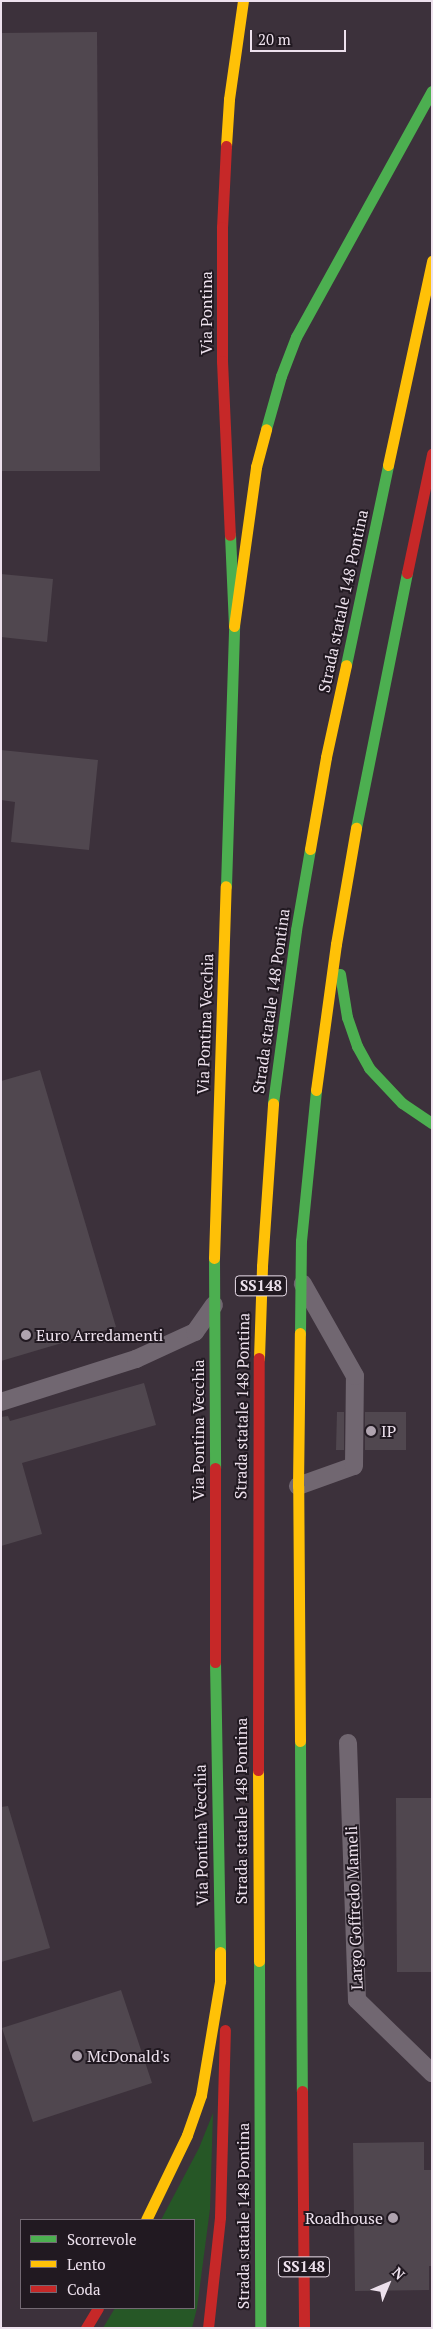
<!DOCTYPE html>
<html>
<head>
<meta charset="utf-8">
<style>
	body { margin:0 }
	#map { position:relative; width:433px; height:2329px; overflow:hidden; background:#3c313b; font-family:"PT Serif",serif }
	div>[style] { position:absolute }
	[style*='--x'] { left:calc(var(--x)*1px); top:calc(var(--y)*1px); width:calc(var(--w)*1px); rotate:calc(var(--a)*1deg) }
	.green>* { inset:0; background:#265726 }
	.building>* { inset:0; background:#50474f }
	.lane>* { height:18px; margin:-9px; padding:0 9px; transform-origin:9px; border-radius:9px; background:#716771 }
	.fast>* { height:11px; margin:-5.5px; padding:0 5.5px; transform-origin:5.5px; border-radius:5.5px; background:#4caf50 }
	.slow>* { height:11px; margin:-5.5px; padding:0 5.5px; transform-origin:5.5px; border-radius:5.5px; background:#ffc107 }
	.jam>* { height:11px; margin:-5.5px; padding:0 5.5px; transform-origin:5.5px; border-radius:5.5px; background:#c62828 }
	.dots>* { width:14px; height:14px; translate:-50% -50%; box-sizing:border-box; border:2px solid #211921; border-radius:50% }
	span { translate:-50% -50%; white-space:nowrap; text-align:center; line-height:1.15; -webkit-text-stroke:4px #211921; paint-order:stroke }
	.shield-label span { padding:1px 4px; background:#211921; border:1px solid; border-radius:4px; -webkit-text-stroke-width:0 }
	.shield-label { font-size:15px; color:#ede1ed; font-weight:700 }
	.street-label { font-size:16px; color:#ede1ed }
	.poi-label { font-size:16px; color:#ede1ed }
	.left { translate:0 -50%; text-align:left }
	.right { translate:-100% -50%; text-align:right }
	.frame { position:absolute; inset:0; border:2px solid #ede1ed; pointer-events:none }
	.legend { position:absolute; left:20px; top:2219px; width:175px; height:90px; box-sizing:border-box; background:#211921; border:1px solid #736973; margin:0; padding:6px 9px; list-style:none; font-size:15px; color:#ede1ed }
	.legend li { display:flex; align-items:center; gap:10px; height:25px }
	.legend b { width:25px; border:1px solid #736973 }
	.north { position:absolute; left:363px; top:2259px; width:50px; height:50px; -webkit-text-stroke:4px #211921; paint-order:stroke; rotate:45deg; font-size:14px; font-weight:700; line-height:20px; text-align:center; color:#ede1ed }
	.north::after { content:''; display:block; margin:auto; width:18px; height:22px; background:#ede1ed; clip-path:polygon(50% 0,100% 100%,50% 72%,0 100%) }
	.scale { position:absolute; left:250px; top:30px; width:96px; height:22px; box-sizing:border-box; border:2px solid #ede1ed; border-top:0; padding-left:6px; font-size:15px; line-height:18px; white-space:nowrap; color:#ede1ed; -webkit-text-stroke:4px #211921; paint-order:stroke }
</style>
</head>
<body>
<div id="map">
	<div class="green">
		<div style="clip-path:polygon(213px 2113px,210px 2209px,197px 2308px,192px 2328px,103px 2328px,115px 2308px,194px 2308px,194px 2220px,161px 2220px,199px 2148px)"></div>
	</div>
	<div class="building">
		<div style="clip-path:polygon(97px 32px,100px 471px,1px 471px,1px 33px)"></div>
		<div style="clip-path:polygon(1px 574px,53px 579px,47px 642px,1px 637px)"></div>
		<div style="clip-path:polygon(1px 750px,98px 760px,89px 850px,11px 842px,15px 802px,1px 800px)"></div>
		<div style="clip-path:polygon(40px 1070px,116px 1327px,1px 1361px,1px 1081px)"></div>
		<div style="clip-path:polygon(144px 1383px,156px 1425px,22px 1463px,42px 1534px,1px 1546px,1px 1417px,8px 1416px,10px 1421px)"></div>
		<div style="clip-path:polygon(337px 1412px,344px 1412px,344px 1450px,336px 1450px)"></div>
		<div style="clip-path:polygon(365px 1412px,406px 1412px,406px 1450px,365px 1450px)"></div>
		<div style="clip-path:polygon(396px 1798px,432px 1798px,432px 1972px,397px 1972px)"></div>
		<div style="clip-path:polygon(8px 1806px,50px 1948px,1px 1962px,1px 1807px)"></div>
		<div style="clip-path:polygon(121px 1990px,152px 2083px,33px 2122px,2px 2028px)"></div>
		<div style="clip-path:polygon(424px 2142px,424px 2170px,432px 2170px,432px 2266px,429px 2266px,429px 2290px,355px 2291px,353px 2143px)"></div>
	</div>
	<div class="lane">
		<div style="--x:1;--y:1402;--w:142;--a:-17.7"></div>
		<div style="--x:136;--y:1359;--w:65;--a:-24.6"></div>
		<div style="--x:195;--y:1332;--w:33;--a:-55"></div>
		<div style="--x:298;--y:1486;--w:59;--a:-19.7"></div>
		<div style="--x:354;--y:1466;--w:90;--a:-89.4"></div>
		<div style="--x:355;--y:1376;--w:106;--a:-119.5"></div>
		<div style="--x:348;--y:1743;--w:257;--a:88"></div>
		<div style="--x:357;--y:2000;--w:105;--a:44.2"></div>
	</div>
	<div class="fast">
		<div style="--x:266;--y:429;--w:55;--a:-74.2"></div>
		<div style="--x:281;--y:376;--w:42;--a:-69"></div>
		<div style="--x:296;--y:337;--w:281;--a:-61.1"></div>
		<div style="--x:346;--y:665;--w:204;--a:-78.1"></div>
		<div style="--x:356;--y:828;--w:260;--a:-78.7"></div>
		<div style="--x:226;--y:886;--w:260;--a:-88.2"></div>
		<div style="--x:234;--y:626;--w:91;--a:-92.5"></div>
		<div style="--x:340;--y:974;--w:44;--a:80.8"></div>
		<div style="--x:347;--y:1017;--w:31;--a:71"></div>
		<div style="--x:357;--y:1046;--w:25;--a:61"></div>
		<div style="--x:369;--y:1068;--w:48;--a:46.7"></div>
		<div style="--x:402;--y:1103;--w:36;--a:34"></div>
		<div style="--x:273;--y:1103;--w:175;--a:-82.4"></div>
		<div style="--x:296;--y:930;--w:82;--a:-80.2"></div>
		<div style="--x:214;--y:1258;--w:210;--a:89.7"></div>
		<div style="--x:300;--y:1333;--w:92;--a:-89.4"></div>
		<div style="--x:301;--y:1241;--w:152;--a:-84.3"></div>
		<div style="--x:215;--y:1662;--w:290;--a:89"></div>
		<div style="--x:300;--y:1741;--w:350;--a:89.7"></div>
		<div style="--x:259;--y:1961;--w:367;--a:89.8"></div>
	</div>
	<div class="slow">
		<div style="--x:226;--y:146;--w:47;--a:-86.3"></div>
		<div style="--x:229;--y:99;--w:99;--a:-81.9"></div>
		<div style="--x:388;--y:465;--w:209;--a:-77.8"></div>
		<div style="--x:234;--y:626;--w:161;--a:-82.1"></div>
		<div style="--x:256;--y:467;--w:39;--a:-75"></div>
		<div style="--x:310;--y:849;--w:93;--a:-80.1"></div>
		<div style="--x:326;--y:757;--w:94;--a:-77.7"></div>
		<div style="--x:316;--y:1090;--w:147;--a:-82.2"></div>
		<div style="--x:336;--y:944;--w:118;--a:-80.2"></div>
		<div style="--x:214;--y:1258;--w:372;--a:-88.2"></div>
		<div style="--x:259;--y:1358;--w:92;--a:-88.1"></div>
		<div style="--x:262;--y:1266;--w:163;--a:-86.1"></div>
		<div style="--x:300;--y:1741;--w:255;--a:-90.4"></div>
		<div style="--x:298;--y:1486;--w:153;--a:-89.3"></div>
		<div style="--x:258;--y:1770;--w:191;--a:89.7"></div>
		<div style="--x:146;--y:2220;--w:94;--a:-64.2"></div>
		<div style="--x:187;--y:2135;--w:42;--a:-70.7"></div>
		<div style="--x:201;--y:2095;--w:116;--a:-80.5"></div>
		<div style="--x:220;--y:1981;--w:29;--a:-90"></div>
	</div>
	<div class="jam">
		<div style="--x:226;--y:146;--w:81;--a:92.8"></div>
		<div style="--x:222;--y:227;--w:134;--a:90"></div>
		<div style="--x:222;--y:361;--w:174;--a:87.4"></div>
		<div style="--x:407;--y:573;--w:122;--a:-78.1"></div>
		<div style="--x:215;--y:1468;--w:194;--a:90"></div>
		<div style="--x:258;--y:1770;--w:412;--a:-89.9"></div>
		<div style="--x:302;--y:2091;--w:237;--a:89.5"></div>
		<div style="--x:86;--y:2328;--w:23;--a:-59"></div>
		<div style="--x:208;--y:2328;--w:112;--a:-83.8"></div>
		<div style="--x:220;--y:2217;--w:187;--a:-88.5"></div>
	</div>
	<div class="dots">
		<div style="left:26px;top:1335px;background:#afa3af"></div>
		<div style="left:371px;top:1431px;background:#afa3af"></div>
		<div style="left:77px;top:2056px;background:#afa3af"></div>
		<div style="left:393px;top:2218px;background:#afa3af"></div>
	</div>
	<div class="shield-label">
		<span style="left:261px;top:1286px">SS148</span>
		<span style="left:304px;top:2267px">SS148</span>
	</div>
	<div class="street-label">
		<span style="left:206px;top:313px;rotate:-90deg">Via Pontina</span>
		<span style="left:343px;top:601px;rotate:-78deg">Strada statale 148 Pontina</span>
		<span style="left:271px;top:1001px;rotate:-82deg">Strada statale 148 Pontina</span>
		<span style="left:205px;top:1024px;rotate:-88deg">Via Pontina Vecchia</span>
		<span style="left:242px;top:1406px;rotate:-89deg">Strada statale 148 Pontina</span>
		<span style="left:198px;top:1430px;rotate:-90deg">Via Pontina Vecchia</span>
		<span style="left:241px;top:1811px;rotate:-90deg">Strada statale 148 Pontina</span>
		<span style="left:201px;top:1835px;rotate:-91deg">Via Pontina Vecchia</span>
		<span style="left:354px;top:1908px;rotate:-92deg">Largo Goffredo Mameli</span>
		<span style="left:243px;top:2216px;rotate:-90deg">Strada statale 148 Pontina</span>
	</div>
	<div class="poi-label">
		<span class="left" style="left:36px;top:1335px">Euro Arredamenti</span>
		<span class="left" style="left:381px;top:1431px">IP</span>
		<span class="left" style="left:87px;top:2056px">McDonald's</span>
		<span class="right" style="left:383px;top:2218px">Roadhouse</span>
	</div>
	<div class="frame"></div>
	<ul class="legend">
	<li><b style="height:6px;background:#4caf50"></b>Scorrevole</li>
	<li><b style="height:6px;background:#ffc107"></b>Lento</li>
	<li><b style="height:6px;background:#c62828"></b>Coda</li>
	</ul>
	<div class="north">N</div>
	<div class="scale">20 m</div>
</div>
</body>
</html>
